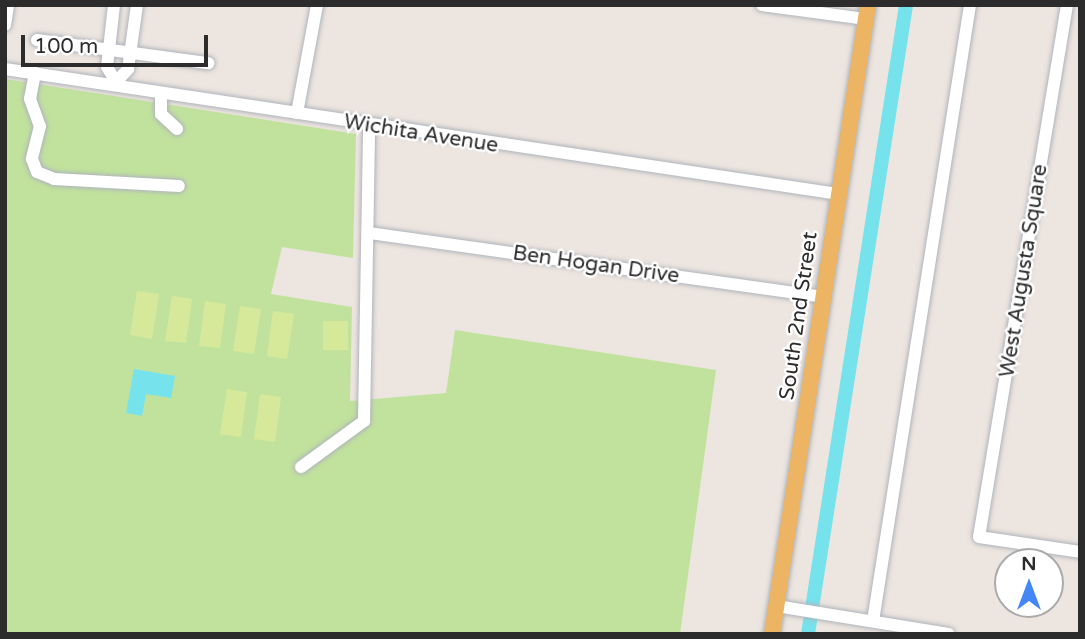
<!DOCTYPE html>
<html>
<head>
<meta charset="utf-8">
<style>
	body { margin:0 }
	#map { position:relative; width:1085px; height:639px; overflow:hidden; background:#ede5df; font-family:"Varela Round",sans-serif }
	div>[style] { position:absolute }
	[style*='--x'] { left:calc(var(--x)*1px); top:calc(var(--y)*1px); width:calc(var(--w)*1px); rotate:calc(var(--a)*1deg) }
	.green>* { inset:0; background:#c1e29d }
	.pitch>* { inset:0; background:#d6e99a }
	.water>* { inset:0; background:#76e2ec }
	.canal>* { height:14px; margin:-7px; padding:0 7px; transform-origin:7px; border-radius:7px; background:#76e2ec }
	.roads { filter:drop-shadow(0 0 2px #afb4bc) drop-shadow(0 0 2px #afb4bc) }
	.minor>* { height:12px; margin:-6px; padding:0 6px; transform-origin:6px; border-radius:6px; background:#fff }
	.major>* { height:16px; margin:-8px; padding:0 8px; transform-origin:8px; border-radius:8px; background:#edb464 }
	span { translate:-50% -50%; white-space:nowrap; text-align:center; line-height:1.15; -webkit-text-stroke:5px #fff; paint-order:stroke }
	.street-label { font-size:21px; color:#2c2c2c }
	.frame { position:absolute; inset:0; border:7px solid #2c2c2c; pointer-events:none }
	.north { position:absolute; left:994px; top:548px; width:70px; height:70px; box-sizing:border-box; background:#fff; border:2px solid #ababab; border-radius:50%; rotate:0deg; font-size:19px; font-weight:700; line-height:28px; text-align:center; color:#2c2c2c }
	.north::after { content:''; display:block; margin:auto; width:24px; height:32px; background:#4486f5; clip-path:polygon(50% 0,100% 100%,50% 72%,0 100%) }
	.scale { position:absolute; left:21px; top:35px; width:187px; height:32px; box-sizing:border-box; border:4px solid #2c2c2c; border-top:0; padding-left:9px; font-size:21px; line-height:24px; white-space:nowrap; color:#2c2c2c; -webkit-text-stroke:5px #fff; paint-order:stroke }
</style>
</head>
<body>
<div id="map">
	<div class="green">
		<div style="clip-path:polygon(5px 79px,356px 134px,353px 258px,282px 247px,271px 294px,352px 307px,350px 401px,446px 393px,455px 330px,716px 370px,680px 634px,5px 634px)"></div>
	</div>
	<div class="pitch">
		<div style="clip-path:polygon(137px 291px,159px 294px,152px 339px,130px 335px)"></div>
		<div style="clip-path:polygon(172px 296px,192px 299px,186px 343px,165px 341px)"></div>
		<div style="clip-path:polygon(205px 301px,226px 304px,220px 348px,199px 346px)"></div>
		<div style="clip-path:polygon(240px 306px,261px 309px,254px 354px,233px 351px)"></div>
		<div style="clip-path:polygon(273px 311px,294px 314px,287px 359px,267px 356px)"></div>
		<div style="clip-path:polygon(323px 321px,348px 321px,348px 350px,323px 350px)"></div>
		<div style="clip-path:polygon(227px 389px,247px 392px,241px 437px,220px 434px)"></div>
		<div style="clip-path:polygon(260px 394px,281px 397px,275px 442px,254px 439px)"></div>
	</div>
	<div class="water">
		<div style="clip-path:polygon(134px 369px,175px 376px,171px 398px,146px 394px,142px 416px,126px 413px)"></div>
	</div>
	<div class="canal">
		<div style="--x:808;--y:634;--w:637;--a:-81.14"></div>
	</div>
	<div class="roads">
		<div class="minor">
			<div style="--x:114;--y:5;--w:62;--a:96.4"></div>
			<div style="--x:107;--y:67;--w:17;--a:59"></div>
			<div style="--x:116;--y:82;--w:18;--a:-47"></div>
			<div style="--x:128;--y:69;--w:65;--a:-82"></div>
			<div style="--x:762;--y:5;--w:105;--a:7.7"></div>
			<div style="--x:1067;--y:5;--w:539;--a:99.39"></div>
			<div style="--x:979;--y:537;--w:102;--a:8.4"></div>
			<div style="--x:5;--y:25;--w:20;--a:-81"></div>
			<div style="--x:37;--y:40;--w:173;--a:7.7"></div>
			<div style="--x:5;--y:69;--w:842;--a:8.53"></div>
			<div style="--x:35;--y:73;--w:26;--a:101"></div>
			<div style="--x:30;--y:99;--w:29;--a:70"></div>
			<div style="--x:40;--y:126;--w:34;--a:104"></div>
			<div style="--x:32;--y:159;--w:14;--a:69"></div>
			<div style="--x:37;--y:172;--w:18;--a:22"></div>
			<div style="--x:54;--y:179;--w:125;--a:3.2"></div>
			<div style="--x:161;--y:93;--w:21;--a:90"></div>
			<div style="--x:161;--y:114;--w:22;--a:43"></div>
			<div style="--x:297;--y:113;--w:110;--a:-79.5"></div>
			<div style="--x:369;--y:233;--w:458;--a:8"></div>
			<div style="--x:301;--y:467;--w:78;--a:-36.1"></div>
			<div style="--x:364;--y:421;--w:294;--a:-89"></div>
			<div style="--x:776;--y:606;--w:175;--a:9.2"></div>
			<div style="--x:873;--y:621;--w:624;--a:-81.05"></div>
		</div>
		<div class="major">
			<div style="--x:772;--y:634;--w:636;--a:-81.32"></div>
		</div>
	</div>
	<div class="street-label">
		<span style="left:421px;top:134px;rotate:9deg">Wichita Avenue</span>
		<span style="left:596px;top:265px;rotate:8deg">Ben Hogan Drive</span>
		<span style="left:1024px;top:271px;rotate:-81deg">West Augusta Square</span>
		<span style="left:799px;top:316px;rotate:-82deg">South 2nd Street</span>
	</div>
	<div class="frame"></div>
	<div class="north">N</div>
	<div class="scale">100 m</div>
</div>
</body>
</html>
